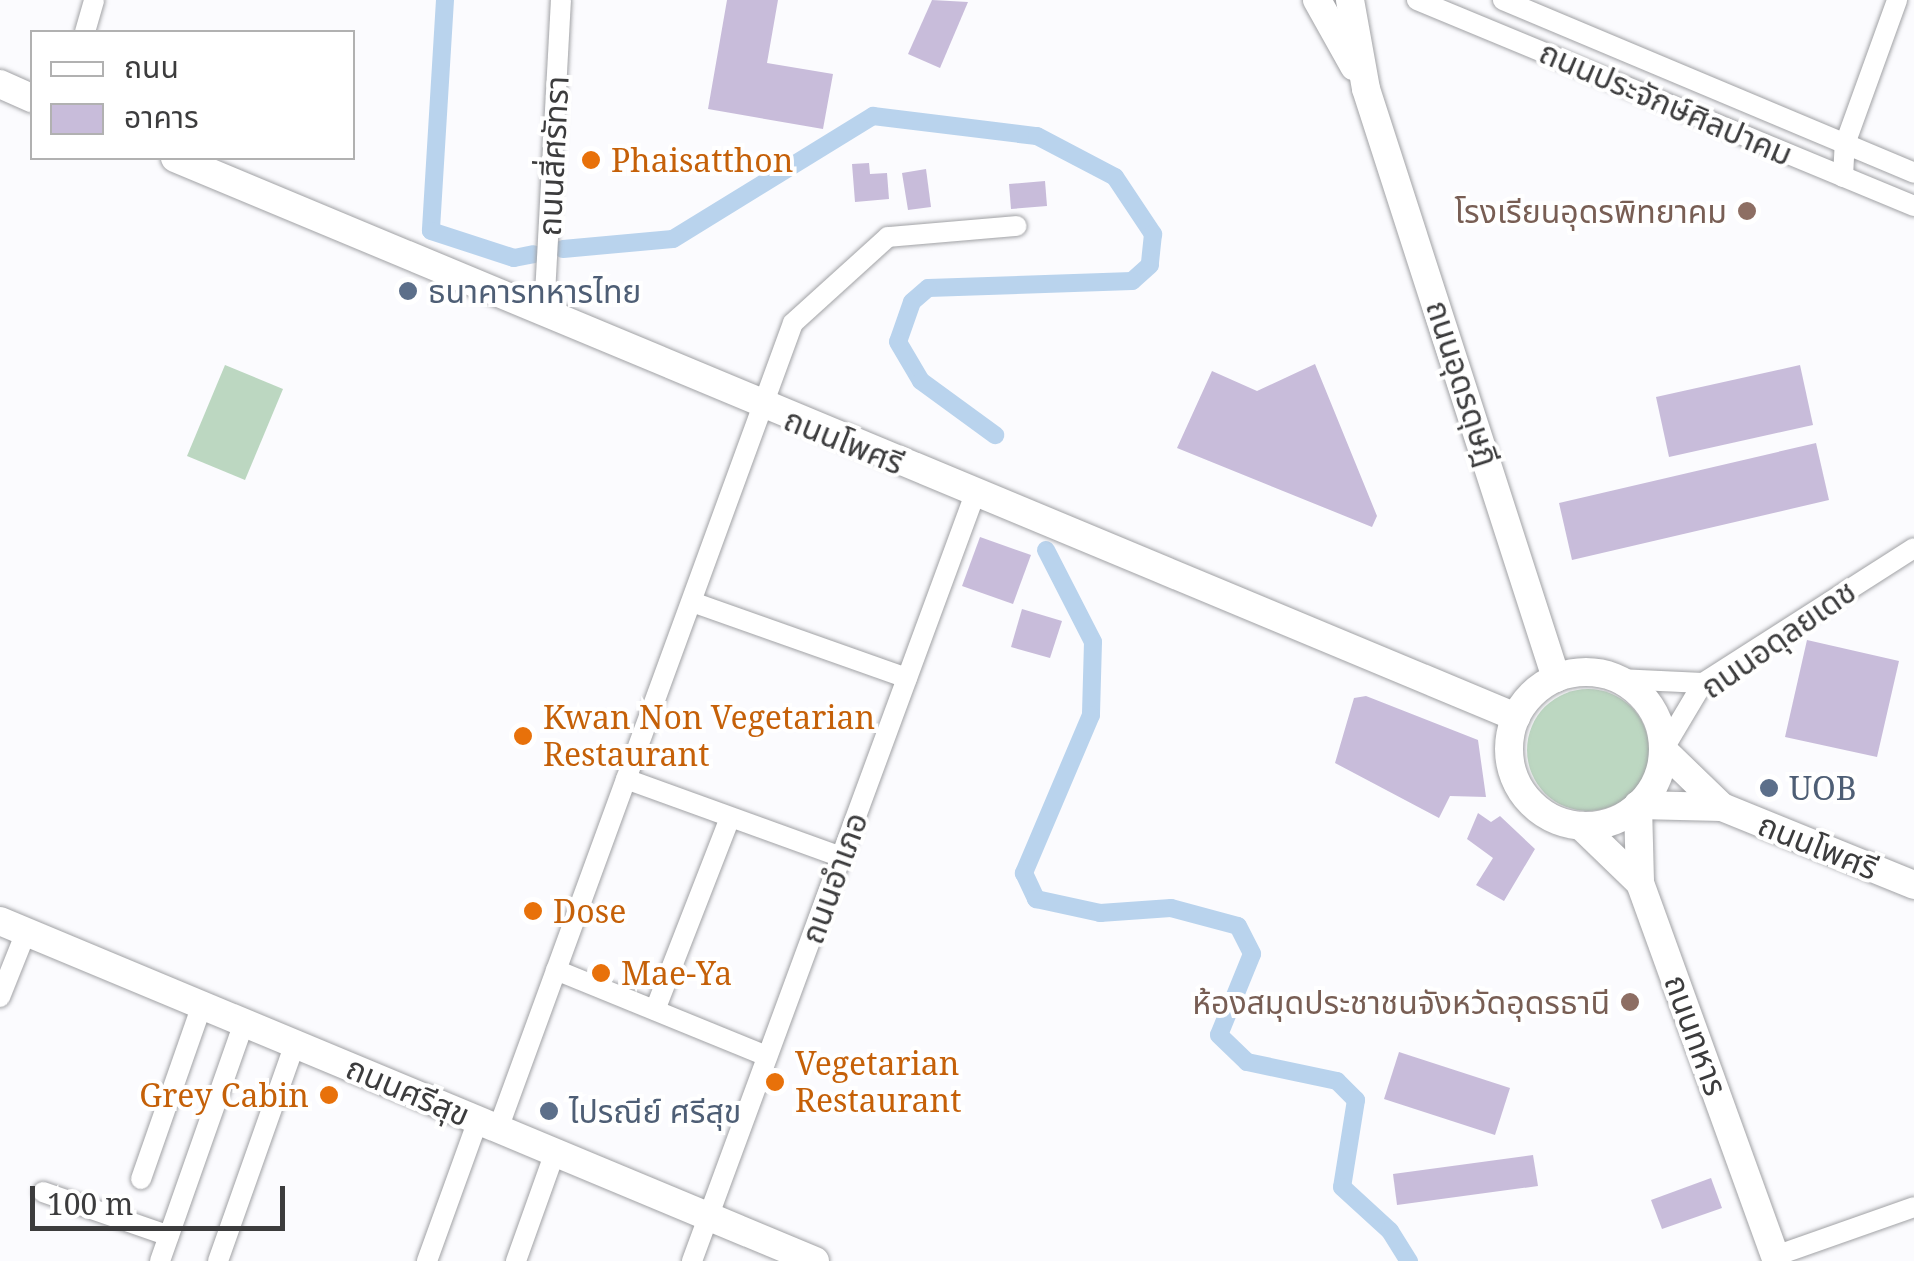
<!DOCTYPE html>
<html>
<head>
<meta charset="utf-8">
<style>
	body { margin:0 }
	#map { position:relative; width:1914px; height:1261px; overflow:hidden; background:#fbfbfe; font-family:"Noto Serif","Noto Sans Thai",serif }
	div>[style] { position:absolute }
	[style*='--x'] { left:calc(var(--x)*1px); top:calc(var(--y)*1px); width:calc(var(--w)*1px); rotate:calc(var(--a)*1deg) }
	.green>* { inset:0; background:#bcd7c1 }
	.round { border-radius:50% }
	.canal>* { height:18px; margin:-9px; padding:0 9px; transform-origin:9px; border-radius:9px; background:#b9d3ed }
	.building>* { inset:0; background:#c8bcda }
	.roads { filter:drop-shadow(0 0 2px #a1a2a5) drop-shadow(0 0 2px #a1a2a5) }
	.minor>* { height:20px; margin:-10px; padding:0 10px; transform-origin:10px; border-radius:10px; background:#fff }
	.major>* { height:28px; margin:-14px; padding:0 14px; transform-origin:14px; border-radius:14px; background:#fff }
	.major>.ring { margin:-14px; padding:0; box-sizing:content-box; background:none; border:28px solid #fff; border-radius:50% }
	.dots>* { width:28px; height:28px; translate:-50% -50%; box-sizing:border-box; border:5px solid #fff; border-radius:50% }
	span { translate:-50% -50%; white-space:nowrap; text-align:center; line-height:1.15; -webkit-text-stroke:8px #fff; paint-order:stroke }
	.street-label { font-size:32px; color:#3c3c3d }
	.food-label { font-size:32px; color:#c56008 }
	.left { translate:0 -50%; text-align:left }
	.right { translate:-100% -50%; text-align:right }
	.education-label { font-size:32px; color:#785e54 }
	.service-label { font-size:32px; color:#4e5e75 }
	.legend { position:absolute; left:30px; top:30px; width:325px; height:130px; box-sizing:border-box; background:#fff; border:2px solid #b1b1b1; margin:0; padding:12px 18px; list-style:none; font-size:30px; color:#3c3c3d }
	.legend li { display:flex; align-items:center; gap:20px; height:50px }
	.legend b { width:50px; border:2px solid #b1b1b1 }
	.scale { position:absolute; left:30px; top:1186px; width:255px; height:45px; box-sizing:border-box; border:5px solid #3c3c3d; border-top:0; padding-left:12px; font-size:30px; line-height:35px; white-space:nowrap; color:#3c3c3d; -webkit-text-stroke:8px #fff; paint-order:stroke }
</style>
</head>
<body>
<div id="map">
	<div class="green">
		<div style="clip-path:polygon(225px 365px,283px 389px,245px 480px,187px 456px)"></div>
		<div class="round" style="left:1527px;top:689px;width:122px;height:122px"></div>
	</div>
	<div class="canal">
		<div style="--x:445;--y:0;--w:231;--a:93.5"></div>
		<div style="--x:431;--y:231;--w:87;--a:18"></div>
		<div style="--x:514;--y:258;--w:20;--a:-11"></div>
		<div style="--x:563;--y:249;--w:110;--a:-5.2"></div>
		<div style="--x:673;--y:239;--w:235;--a:-31.6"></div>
		<div style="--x:873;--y:116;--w:165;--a:7"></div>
		<div style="--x:1037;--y:136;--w:88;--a:27.7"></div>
		<div style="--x:1115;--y:177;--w:69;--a:56.3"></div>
		<div style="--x:1153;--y:234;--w:31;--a:96"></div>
		<div style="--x:1150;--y:265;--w:24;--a:138"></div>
		<div style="--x:1132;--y:281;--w:204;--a:178"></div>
		<div style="--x:928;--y:288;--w:21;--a:139"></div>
		<div style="--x:912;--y:302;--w:42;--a:109.3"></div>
		<div style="--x:898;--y:342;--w:45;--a:59.5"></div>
		<div style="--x:921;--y:381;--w:92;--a:36.1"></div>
		<div style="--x:1046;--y:550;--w:103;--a:62.9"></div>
		<div style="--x:1093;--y:642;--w:73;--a:91.6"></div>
		<div style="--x:1091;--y:715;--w:172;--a:113"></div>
		<div style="--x:1024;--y:873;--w:29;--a:65"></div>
		<div style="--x:1036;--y:899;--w:66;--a:12.3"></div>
		<div style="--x:1100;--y:913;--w:71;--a:-4"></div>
		<div style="--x:1171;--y:908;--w:69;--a:15"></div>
		<div style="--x:1238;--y:926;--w:31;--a:63"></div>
		<div style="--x:1252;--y:954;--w:87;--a:112.2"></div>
		<div style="--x:1219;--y:1035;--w:39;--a:44"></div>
		<div style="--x:1247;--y:1062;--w:92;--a:11.9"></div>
		<div style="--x:1337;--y:1081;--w:27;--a:45"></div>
		<div style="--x:1356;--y:1100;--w:88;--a:99.1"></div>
		<div style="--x:1342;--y:1187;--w:65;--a:42.5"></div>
		<div style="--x:1390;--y:1231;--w:36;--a:58"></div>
	</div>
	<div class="building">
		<div style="clip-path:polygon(727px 0,778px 0,767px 63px,833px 74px,823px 129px,708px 109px)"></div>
		<div style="clip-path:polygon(932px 0,968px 2px,940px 68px,908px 54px)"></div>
		<div style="clip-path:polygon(869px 163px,870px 174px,887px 173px,889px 199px,855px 202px,852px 164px)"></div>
		<div style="clip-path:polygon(926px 169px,931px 207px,908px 210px,902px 173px)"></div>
		<div style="clip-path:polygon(1045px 181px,1047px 206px,1011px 209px,1009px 184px)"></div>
		<div style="clip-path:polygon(1315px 364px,1377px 516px,1372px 527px,1177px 448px,1212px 371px,1257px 391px)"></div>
		<div style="clip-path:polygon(1800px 365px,1813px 425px,1669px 457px,1656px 397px)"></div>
		<div style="clip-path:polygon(1816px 443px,1829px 500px,1572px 560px,1559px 503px)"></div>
		<div style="clip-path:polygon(980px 537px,1031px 555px,1013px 604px,962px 586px)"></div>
		<div style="clip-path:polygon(1022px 609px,1062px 621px,1050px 658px,1011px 647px)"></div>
		<div style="clip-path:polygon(1807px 640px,1899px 661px,1877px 757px,1785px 737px)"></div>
		<div style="clip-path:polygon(1366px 696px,1478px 740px,1486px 797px,1450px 796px,1439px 818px,1335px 763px,1354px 698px)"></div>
		<div style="clip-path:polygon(1478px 813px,1491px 822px,1500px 816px,1535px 849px,1504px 901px,1476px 885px,1493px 858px,1467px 839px)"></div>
		<div style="clip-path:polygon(1399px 1052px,1510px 1088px,1495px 1135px,1384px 1099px)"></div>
		<div style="clip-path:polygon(1533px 1155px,1538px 1186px,1397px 1205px,1393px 1174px)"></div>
		<div style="clip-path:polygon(1711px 1178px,1722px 1208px,1662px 1229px,1651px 1200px)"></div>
	</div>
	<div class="roads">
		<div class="minor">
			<div style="--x:1417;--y:0;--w:538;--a:22.51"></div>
			<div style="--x:1503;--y:0;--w:446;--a:22.8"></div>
			<div style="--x:85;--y:32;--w:33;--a:-74"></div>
			<div style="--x:1843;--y:177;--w:33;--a:-87"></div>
			<div style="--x:1845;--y:144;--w:153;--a:-70.1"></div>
			<div style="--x:544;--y:313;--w:313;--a:-86.9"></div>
			<div style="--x:692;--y:602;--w:228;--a:19.5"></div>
			<div style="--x:1618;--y:679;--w:85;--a:2.7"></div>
			<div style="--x:1663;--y:750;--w:78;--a:-59.2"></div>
			<div style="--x:1703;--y:683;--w:250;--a:-32.6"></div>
			<div style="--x:626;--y:779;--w:229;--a:19.9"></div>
			<div style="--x:556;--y:970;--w:228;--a:22.2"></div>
			<div style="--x:0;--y:997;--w:70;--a:-68.2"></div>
			<div style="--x:655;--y:1010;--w:206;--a:-68.7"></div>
			<div style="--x:498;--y:1129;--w:858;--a:-69.9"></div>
			<div style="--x:793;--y:323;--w:128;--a:-42.2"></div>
			<div style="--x:888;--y:237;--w:129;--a:-4.9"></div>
			<div style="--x:141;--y:1179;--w:184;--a:-70.7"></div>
			<div style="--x:43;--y:1192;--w:133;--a:19.2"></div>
			<div style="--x:1775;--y:1256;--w:147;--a:-19.4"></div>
			<div style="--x:160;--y:1261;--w:252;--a:-70.6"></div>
			<div style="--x:218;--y:1261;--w:230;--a:-70.5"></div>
			<div style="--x:427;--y:1261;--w:150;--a:-70.1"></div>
			<div style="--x:516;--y:1261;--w:116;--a:-70.3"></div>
			<div style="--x:692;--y:1261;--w:818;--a:-69.75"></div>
		</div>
		<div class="major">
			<div style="--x:1317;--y:0;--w:76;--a:60.7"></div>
			<div style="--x:1350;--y:0;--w:90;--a:79.8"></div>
			<div style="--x:1366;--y:89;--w:619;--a:72.12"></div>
			<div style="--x:0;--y:84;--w:35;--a:24"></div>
			<div style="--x:175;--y:158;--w:1453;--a:22.63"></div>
			<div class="ring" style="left:1509px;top:672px;width:126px;height:126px"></div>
			<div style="--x:1663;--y:750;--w:82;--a:44"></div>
			<div style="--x:1722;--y:807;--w:207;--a:22.1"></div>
			<div style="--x:1722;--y:807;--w:84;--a:-178.6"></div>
			<div style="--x:1638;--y:805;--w:78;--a:88.5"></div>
			<div style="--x:1640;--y:883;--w:402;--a:70.1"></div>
			<div style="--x:1581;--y:826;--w:81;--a:44"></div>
			<div style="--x:0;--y:921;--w:883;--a:22.64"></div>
		</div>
	</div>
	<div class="dots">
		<div style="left:591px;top:160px;background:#e8710a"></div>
		<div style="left:1747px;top:211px;background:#8d6e63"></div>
		<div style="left:408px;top:291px;background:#5c6f8a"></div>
		<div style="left:523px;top:736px;background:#e8710a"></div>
		<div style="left:1769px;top:788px;background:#5c6f8a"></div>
		<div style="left:533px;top:911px;background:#e8710a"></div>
		<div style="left:601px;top:973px;background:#e8710a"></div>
		<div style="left:1630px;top:1002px;background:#8d6e63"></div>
		<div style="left:775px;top:1082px;background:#e8710a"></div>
		<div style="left:329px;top:1095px;background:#e8710a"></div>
		<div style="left:549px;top:1111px;background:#5c6f8a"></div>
	</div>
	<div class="street-label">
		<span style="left:1666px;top:103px;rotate:23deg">ถนนประจักษ์ศิลปาคม</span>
		<span style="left:553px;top:156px;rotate:-87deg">ถนนสี่ศรัทรา</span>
		<span style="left:1463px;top:383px;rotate:72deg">ถนนอุดรดุษฎี</span>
		<span style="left:844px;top:441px;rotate:22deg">ถนนโพศรี</span>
		<span style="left:1778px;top:639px;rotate:-35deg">ถนนอดุลยเดช</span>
		<span style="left:1818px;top:846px;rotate:22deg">ถนนโพศรี</span>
		<span style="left:834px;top:878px;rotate:-70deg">ถนนอำเภอ</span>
		<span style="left:1696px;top:1035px;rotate:70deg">ถนนทหาร</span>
		<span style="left:408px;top:1091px;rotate:23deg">ถนนศรีสุข</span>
	</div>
	<div class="food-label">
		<span class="left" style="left:611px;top:160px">Phaisatthon</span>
		<span class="left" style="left:543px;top:736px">Kwan Non Vegetarian<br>Restaurant</span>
		<span class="left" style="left:553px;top:911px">Dose</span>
		<span class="left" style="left:621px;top:973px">Mae-Ya</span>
		<span class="left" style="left:795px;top:1082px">Vegetarian<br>Restaurant</span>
		<span class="right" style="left:309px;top:1095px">Grey Cabin</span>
	</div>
	<div class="education-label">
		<span class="right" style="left:1727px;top:211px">โรงเรียนอุดรพิทยาคม</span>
		<span class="right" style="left:1610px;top:1002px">ห้องสมุดประชาชนจังหวัดอุดรธานี</span>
	</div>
	<div class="service-label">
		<span class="left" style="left:428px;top:291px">ธนาคารทหารไทย</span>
		<span class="left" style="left:1789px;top:788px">UOB</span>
		<span class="left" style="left:569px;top:1111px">ไปรณีย์ ศรีสุข</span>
	</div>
	<ul class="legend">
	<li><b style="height:12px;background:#fff"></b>ถนน</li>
	<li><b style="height:28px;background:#c8bcda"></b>อาคาร</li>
	</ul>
	<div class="scale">100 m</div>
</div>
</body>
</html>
